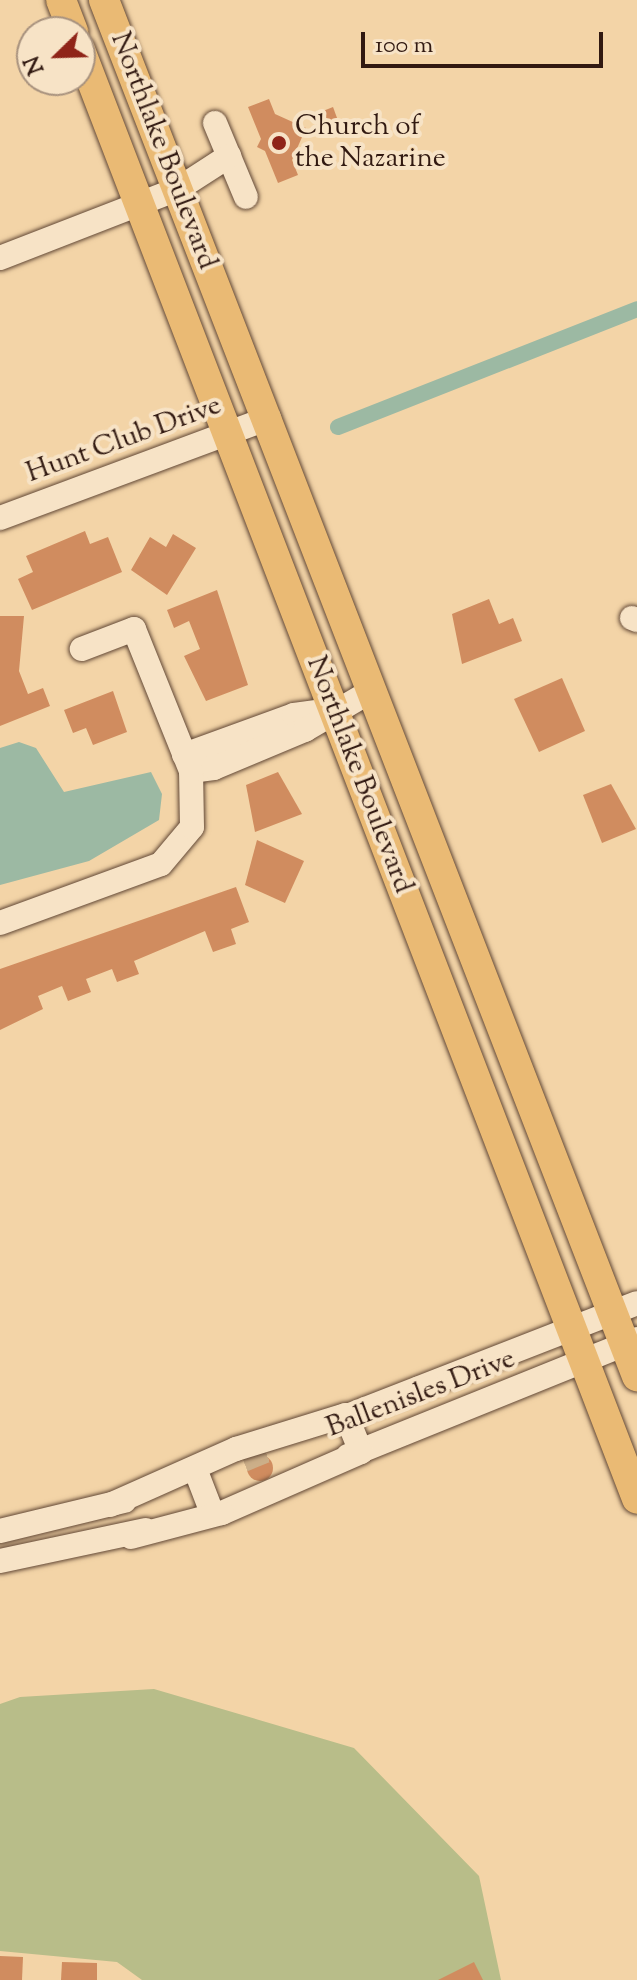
<!DOCTYPE html>
<html>
<head>
<meta charset="utf-8">
<style>
	body { margin:0 }
	#map { position:relative; width:637px; height:1980px; overflow:hidden; background:#f3d4a7; font-family:"Sorts Mill Goudy",serif }
	div>[style] { position:absolute }
	[style*='--x'] { left:calc(var(--x)*1px); top:calc(var(--y)*1px); width:calc(var(--w)*1px); rotate:calc(var(--a)*1deg) }
	.green>* { inset:0; background:#b8bd89 }
	.water>* { inset:0; background:#9cb9a3 }
	.canal>* { height:16px; margin:-8px; padding:0 8px; transform-origin:8px; border-radius:8px; background:#9cb9a3 }
	.building>* { inset:0; background:#d08c5f }
	.round { border-radius:50% }
	.minor-tunnel>* { height:24px; margin-top:-12px; transform-origin:0; background:repeating-linear-gradient(90deg,#ccaf89 0 24px,transparent 0 36px) }
	.roads { filter:drop-shadow(0 0 2px #624836) drop-shadow(0 0 2px #624836) }
	.minor>* { height:24px; margin:-12px; padding:0 12px; transform-origin:12px; border-radius:12px; background:#f7e3c6 }
	.major>* { height:30px; margin:-15px; padding:0 15px; transform-origin:15px; border-radius:15px; background:#eaba74 }
	.dots>* { width:22px; height:22px; translate:-50% -50%; box-sizing:border-box; border:4px solid #f7e3c6; border-radius:50% }
	span { translate:-50% -50%; white-space:nowrap; text-align:center; line-height:1.15; -webkit-text-stroke:8px #f7e3c6; paint-order:stroke }
	.poi-label { font-size:28px; color:#311911 }
	.left { translate:0 -50%; text-align:left }
	.street-label { font-size:28px; color:#311911 }
	.north { position:absolute; left:16px; top:16px; width:80px; height:80px; box-sizing:border-box; background:#f7e3c6; border:2px solid #a8927e; border-radius:50%; rotate:247deg; font-size:22px; font-weight:700; line-height:32px; text-align:center; color:#311911 }
	.north::after { content:''; display:block; margin:auto; width:28px; height:36px; background:#8f2418; clip-path:polygon(50% 0,100% 100%,50% 72%,0 100%) }
	.scale { position:absolute; left:361px; top:32px; width:242px; height:36px; box-sizing:border-box; border:4px solid #311911; border-top:0; padding-left:10px; font-size:24px; line-height:28px; white-space:nowrap; color:#311911; -webkit-text-stroke:6px #f7e3c6; paint-order:stroke }
</style>
</head>
<body>
<div id="map">
	<div class="green">
		<div style="clip-path:polygon(154px 1689px,354px 1748px,479px 1876px,501px 1980px,142px 1980px,117px 1962px,0 1951px,0 1704px,20px 1697px)"></div>
	</div>
	<div class="water">
		<div style="clip-path:polygon(19px 742px,36px 748px,64px 792px,151px 772px,162px 794px,159px 820px,89px 861px,0 885px,0 748px)"></div>
	</div>
	<div class="canal">
		<div style="--x:338;--y:427;--w:321;--a:-21.5"></div>
	</div>
	<div class="building">
		<div style="clip-path:polygon(269px 99px,275px 114px,306px 128px,292px 160px,298px 175px,278px 183px,265px 151px,257px 147px,261px 139px,248px 107px)"></div>
		<div style="clip-path:polygon(333px 107px,340px 126px,320px 134px,313px 115px)"></div>
		<div style="clip-path:polygon(85px 531px,90px 544px,108px 537px,122px 572px,32px 610px,18px 579px,33px 572px,26px 556px)"></div>
		<div style="clip-path:polygon(173px 534px,196px 548px,167px 595px,131px 570px,150px 537px,166px 547px)"></div>
		<div style="clip-path:polygon(217px 590px,248px 685px,206px 701px,184px 656px,200px 649px,189px 621px,174px 628px,167px 610px)"></div>
		<div style="clip-path:polygon(489px 599px,499px 624px,513px 618px,522px 641px,462px 664px,452px 614px)"></div>
		<div style="clip-path:polygon(0 616px,24px 616px,19px 671px,28px 694px,43px 688px,50px 706px,0 726px)"></div>
		<div style="clip-path:polygon(562px 678px,585px 731px,539px 752px,514px 699px)"></div>
		<div style="clip-path:polygon(113px 691px,127px 732px,93px 745px,86px 728px,73px 733px,64px 710px)"></div>
		<div style="clip-path:polygon(278px 772px,302px 814px,255px 832px,246px 785px)"></div>
		<div style="clip-path:polygon(611px 784px,636px 829px,602px 843px,583px 795px)"></div>
		<div style="clip-path:polygon(257px 840px,304px 861px,285px 903px,245px 885px)"></div>
		<div style="clip-path:polygon(236px 887px,249px 922px,231px 929px,236px 944px,213px 952px,205px 931px,134px 961px,139px 974px,117px 982px,112px 969px,86px 979px,91px 992px,68px 1001px,62px 986px,38px 996px,43px 1009px,0 1030px,0 969px)"></div>
		<div class="round" style="left:247px;top:1455px;width:26px;height:26px"></div>
		<div style="clip-path:polygon(0 1956px,23px 1957px,22px 1980px,0 1980px)"></div>
		<div style="clip-path:polygon(62px 1962px,97px 1963px,97px 1980px,61px 1980px)"></div>
		<div style="clip-path:polygon(474px 1962px,483px 1980px,438px 1980px)"></div>
	</div>
	<div class="minor-tunnel">
		<div style="--x:243;--y:1460;--w:27;--a:-22"></div>
	</div>
	<div class="roads">
		<div class="minor">
			<div style="--x:215;--y:123;--w:80;--a:67.3"></div>
			<div style="--x:0;--y:258;--w:191;--a:-21.2"></div>
			<div style="--x:178;--y:189;--w:61;--a:-32.9"></div>
			<div style="--x:0;--y:518;--w:287;--a:-20.4"></div>
			<div style="--x:632;--y:618;--w:5;--a:22"></div>
			<div style="--x:184;--y:755;--w:117;--a:-20"></div>
			<div style="--x:294;--y:715;--w:34;--a:-8"></div>
			<div style="--x:191;--y:771;--w:23;--a:-7"></div>
			<div style="--x:214;--y:768;--w:99;--a:-22.7"></div>
			<div style="--x:305;--y:730;--w:79;--a:-30.5"></div>
			<div style="--x:0;--y:923;--w:171;--a:-20.1"></div>
			<div style="--x:161;--y:864;--w:48;--a:-50"></div>
			<div style="--x:192;--y:827;--w:56;--a:-91"></div>
			<div style="--x:191;--y:771;--w:153;--a:-111.9"></div>
			<div style="--x:134;--y:629;--w:56;--a:159"></div>
			<div style="--x:332;--y:1422;--w:327;--a:-21.3"></div>
			<div style="--x:348;--y:1456;--w:312;--a:-22"></div>
			<div style="--x:199;--y:1479;--w:28;--a:69"></div>
			<div style="--x:110;--y:1505;--w:138;--a:-24"></div>
			<div style="--x:236;--y:1449;--w:115;--a:-17.2"></div>
			<div style="--x:346;--y:1415;--w:40;--a:68"></div>
			<div style="--x:361;--y:1452;--w:152;--a:156.3"></div>
			<div style="--x:222;--y:1513;--w:94;--a:165.2"></div>
			<div style="--x:0;--y:1531;--w:128;--a:-13.6"></div>
			<div style="--x:0;--y:1561;--w:149;--a:-12"></div>
		</div>
		<div class="major">
			<div style="--x:61;--y:0;--w:34;--a:69"></div>
			<div style="--x:104;--y:0;--w:1476;--a:68.83"></div>
			<div style="--x:80;--y:50;--w:1552;--a:68.97"></div>
		</div>
	</div>
	<div class="dots">
		<div style="left:279px;top:143px;background:#8f2418"></div>
	</div>
	<div class="poi-label">
		<span class="left" style="left:295px;top:143px">Church of<br>the Nazarine</span>
	</div>
	<div class="street-label">
		<span style="left:163px;top:151px;rotate:69deg">Northlake Boulevard</span>
		<span style="left:124px;top:440px;rotate:-20deg">Hunt Club Drive</span>
		<span style="left:359px;top:775px;rotate:69deg">Northlake Boulevard</span>
		<span style="left:421px;top:1394px;rotate:-21deg">Ballenisles Drive</span>
	</div>
	<div class="north">N</div>
	<div class="scale">100 m</div>
</div>
</body>
</html>
